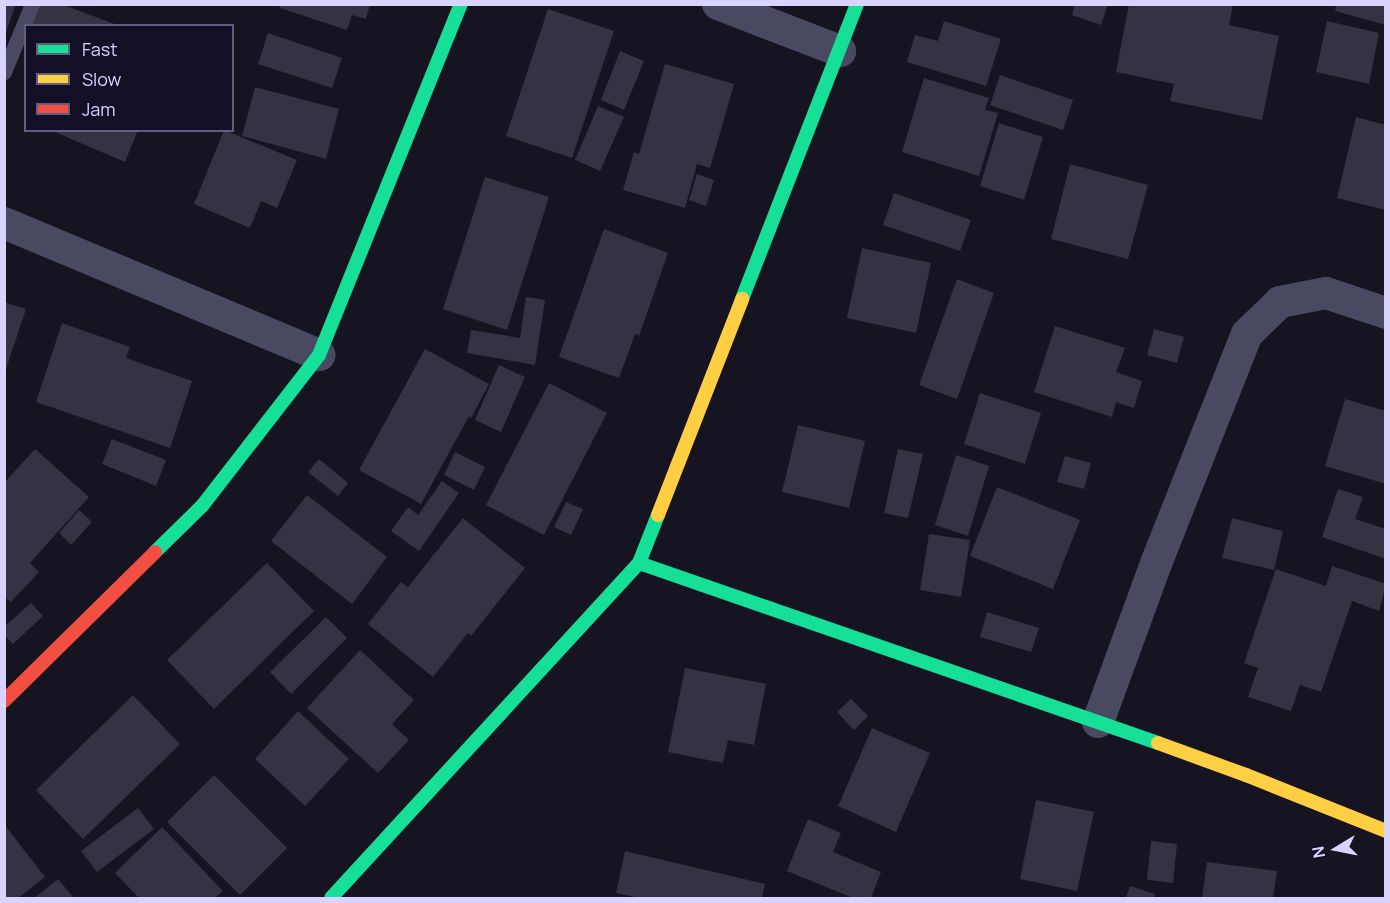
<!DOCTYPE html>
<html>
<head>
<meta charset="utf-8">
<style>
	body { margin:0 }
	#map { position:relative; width:1390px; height:903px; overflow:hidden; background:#161421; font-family:Manrope,sans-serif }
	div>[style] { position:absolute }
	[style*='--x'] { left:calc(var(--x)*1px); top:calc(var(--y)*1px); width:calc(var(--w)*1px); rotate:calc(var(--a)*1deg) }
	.building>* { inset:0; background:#343243 }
	.lane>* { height:15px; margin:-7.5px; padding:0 7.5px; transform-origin:7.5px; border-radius:7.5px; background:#4a4962 }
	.street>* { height:32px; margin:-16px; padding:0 16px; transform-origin:16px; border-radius:16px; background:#4a4962 }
	.fast>* { height:14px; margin:-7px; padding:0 7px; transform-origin:7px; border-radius:7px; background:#16e098 }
	.slow>* { height:14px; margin:-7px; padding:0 7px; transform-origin:7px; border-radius:7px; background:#ffcf43 }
	.jam>* { height:14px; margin:-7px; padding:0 7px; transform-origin:7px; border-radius:7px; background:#f24e42 }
	span { translate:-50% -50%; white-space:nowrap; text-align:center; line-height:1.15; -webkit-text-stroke:4.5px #130f26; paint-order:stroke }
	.frame { position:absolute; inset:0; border:6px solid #d9d4ff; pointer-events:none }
	.legend { position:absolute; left:24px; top:24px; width:210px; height:108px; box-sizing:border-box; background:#130f26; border:2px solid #625e7d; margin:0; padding:8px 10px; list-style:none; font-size:18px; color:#d9d4ff }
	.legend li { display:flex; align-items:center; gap:12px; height:30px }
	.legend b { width:30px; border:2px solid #625e7d }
	.north { position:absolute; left:1306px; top:819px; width:60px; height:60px; -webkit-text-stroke:4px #130f26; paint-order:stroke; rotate:260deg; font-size:16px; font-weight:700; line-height:24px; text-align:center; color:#d9d4ff }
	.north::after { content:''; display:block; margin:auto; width:21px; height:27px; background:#d9d4ff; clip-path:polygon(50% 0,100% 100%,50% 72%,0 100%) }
</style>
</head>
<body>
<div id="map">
	<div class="building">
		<div style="clip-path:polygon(4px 4px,16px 4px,5px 35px,4px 35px)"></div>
		<div style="clip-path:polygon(38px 4px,61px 4px,120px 26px,31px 26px)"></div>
		<div style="clip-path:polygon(281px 4px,370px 4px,366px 19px,352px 15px,347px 30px,280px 8px)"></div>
		<div style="clip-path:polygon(1075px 4px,1108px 4px,1101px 25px,1072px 15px)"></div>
		<div style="clip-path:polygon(1129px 4px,1233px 4px,1229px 25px,1279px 36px,1262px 120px,1170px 101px,1174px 84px,1116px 72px)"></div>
		<div style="clip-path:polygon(1337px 4px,1386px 4px,1386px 25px,1335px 11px)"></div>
		<div style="clip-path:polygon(548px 9px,614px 31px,572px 158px,506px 136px)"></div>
		<div style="clip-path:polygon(944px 21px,1001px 39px,986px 86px,907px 62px,915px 35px,938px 41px)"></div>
		<div style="clip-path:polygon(1327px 21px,1379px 33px,1369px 84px,1316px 72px)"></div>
		<div style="clip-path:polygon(268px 33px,342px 58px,332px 88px,258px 64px)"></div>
		<div style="clip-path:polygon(620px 51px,644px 61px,624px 110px,601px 100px)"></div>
		<div style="clip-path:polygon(665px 64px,734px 84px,710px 168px,697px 164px,685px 208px,623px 190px,634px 152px,639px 154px)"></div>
		<div style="clip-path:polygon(1000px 75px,1073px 100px,1063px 130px,990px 105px)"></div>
		<div style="clip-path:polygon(924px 78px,989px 98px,985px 110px,998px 113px,979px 176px,902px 152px)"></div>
		<div style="clip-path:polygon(255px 87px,339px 109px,326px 159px,242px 136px)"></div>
		<div style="clip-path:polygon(598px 106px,624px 117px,600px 171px,575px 160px)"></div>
		<div style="clip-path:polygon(1356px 117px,1386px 125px,1386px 210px,1337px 198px)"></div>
		<div style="clip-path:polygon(999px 123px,1043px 137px,1024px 200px,980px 186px)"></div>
		<div style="clip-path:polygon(50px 130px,138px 130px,125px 162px)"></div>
		<div style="clip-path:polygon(224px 130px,297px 160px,277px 208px,261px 201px,250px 228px,194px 204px)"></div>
		<div style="clip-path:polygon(1070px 164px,1148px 185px,1128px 259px,1051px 239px)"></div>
		<div style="clip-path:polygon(697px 174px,714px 180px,706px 206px,689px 200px)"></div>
		<div style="clip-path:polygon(485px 177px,549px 197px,507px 330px,443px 309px)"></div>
		<div style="clip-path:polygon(894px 193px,971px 220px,960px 251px,883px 225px)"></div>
		<div style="clip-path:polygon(604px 229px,668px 253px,639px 336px,635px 334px,619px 378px,559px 357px)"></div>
		<div style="clip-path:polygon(862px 248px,931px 263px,916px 333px,847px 318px)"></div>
		<div style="clip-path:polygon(957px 279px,994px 293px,957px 399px,919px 385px)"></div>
		<div style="clip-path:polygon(526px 297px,545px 300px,535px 365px,467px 353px,471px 330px,520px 338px)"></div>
		<div style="clip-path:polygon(4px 302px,26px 309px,5px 372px,4px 372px)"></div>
		<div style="clip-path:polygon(62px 323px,130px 347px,126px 358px,192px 381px,170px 448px,36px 402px)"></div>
		<div style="clip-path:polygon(1055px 326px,1125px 348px,1116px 372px,1142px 381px,1134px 408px,1116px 402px,1112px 417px,1034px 392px)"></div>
		<div style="clip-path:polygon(1154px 329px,1184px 337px,1177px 363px,1147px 355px)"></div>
		<div style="clip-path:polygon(425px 349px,489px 384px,471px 418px,469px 416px,421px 504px,359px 470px)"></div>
		<div style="clip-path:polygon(499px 365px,525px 377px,501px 432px,475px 420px)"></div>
		<div style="clip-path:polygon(549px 383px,607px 413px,544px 535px,486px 505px)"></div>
		<div style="clip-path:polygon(980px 393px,1041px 413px,1025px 464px,964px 444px)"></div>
		<div style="clip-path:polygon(1345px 399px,1386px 411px,1386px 484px,1325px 466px)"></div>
		<div style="clip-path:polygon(798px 425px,865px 441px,849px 508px,782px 492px)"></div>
		<div style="clip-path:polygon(112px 439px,166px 460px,156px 486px,102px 464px)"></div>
		<div style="clip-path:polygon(35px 449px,89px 497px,30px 563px,39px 572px,11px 602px,4px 597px,4px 483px)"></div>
		<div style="clip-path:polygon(898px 449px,923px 454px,908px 518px,884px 513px)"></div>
		<div style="clip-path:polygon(455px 452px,485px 467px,474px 490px,444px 475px)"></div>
		<div style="clip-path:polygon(956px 455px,989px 466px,968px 536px,935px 525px)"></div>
		<div style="clip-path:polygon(1065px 456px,1091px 463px,1084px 489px,1057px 482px)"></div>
		<div style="clip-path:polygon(319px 459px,348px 483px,338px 496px,308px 472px)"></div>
		<div style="clip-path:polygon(442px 481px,459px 493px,419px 551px,391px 531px,408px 507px,418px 515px)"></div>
		<div style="clip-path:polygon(997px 487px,1080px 520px,1053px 589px,970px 556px)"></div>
		<div style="clip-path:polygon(1338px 489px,1363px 497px,1355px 519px,1386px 529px,1386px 559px,1322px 537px)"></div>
		<div style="clip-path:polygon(307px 495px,387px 557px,352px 604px,271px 541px)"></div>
		<div style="clip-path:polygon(566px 502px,583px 509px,571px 535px,554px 527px)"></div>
		<div style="clip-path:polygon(79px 510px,92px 522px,71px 545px,59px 533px)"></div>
		<div style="clip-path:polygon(463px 518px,525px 568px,471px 636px,468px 633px,433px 677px,368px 624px,401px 582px,408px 587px)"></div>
		<div style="clip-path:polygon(1232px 518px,1283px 531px,1274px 570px,1222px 558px)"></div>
		<div style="clip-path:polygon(929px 534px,970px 540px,961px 597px,920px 590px)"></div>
		<div style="clip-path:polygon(267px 563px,314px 611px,214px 709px,167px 660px)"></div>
		<div style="clip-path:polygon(1332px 566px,1386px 584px,1379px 611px,1352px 601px,1321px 692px,1300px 685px,1291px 711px,1248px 697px,1258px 668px,1244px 663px,1276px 569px,1326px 586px)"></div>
		<div style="clip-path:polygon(31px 603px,43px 616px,13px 644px,4px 635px,4px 627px)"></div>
		<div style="clip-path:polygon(987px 612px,1039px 628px,1031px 652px,980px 637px)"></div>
		<div style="clip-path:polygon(326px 617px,347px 638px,291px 694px,270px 672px)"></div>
		<div style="clip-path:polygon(360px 650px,414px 700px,392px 724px,409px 740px,378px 773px,307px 708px)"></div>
		<div style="clip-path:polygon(685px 668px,766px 684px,754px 745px,728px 740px,723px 763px,668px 752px)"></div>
		<div style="clip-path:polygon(133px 695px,180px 744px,83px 839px,36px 790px)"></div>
		<div style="clip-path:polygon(851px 699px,868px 716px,854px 730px,837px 712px)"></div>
		<div style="clip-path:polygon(298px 711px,349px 759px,305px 806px,255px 759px)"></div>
		<div style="clip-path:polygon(872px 728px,930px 753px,896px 832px,838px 806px)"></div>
		<div style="clip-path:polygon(214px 775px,287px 848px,240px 895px,167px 822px)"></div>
		<div style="clip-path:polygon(1036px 800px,1094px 812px,1077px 891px,1020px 879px)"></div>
		<div style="clip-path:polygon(138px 808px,154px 829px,97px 872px,81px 851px)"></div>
		<div style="clip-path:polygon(808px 819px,841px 833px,833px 852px,881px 872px,871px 898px,853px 898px,787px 871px)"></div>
		<div style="clip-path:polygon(4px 824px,45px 877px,18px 898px,4px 898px)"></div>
		<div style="clip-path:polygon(162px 827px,223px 891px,215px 898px,139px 898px,115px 873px)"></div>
		<div style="clip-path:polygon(1151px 841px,1177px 844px,1173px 883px,1147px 880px)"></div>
		<div style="clip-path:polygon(625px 851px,765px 884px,762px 898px,640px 898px,616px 893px)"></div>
		<div style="clip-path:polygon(1207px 862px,1277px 871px,1273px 898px,1202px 898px)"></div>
		<div style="clip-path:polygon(58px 879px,74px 898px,34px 898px)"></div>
		<div style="clip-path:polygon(1130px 886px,1155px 894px,1154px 898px,1126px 898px)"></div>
	</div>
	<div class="lane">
		<div style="--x:4;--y:72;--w:74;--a:-67.6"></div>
	</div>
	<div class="street">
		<div style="--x:718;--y:4;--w:131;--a:21.1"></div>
		<div style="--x:4;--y:223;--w:342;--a:22.7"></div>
		<div style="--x:1098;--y:722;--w:171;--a:-69.9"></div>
		<div style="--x:1157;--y:561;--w:244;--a:-68.4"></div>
		<div style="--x:1247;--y:334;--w:46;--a:-44.1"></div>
		<div style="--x:1280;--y:302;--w:47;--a:-11.1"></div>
		<div style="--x:1326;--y:293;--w:63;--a:18.4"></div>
	</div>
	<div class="fast">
		<div style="--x:742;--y:299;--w:317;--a:-68.7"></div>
		<div style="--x:155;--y:552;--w:66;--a:-44.4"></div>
		<div style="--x:202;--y:506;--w:191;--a:-52.2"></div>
		<div style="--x:319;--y:355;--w:379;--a:-68"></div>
		<div style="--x:639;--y:563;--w:549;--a:19.13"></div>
		<div style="--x:331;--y:898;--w:455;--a:-47.4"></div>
		<div style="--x:639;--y:563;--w:52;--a:-68.4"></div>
	</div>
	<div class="slow">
		<div style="--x:658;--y:515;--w:232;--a:-68.7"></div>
		<div style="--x:1158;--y:743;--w:94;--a:20"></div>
		<div style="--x:1246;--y:775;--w:151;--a:21.8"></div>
	</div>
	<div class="jam">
		<div style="--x:4;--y:701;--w:212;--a:-44.6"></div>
	</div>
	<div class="frame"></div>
	<ul class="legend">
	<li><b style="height:8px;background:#16e098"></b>Fast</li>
	<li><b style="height:8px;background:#ffcf43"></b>Slow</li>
	<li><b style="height:8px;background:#f24e42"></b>Jam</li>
	</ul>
	<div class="north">N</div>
</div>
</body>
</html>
